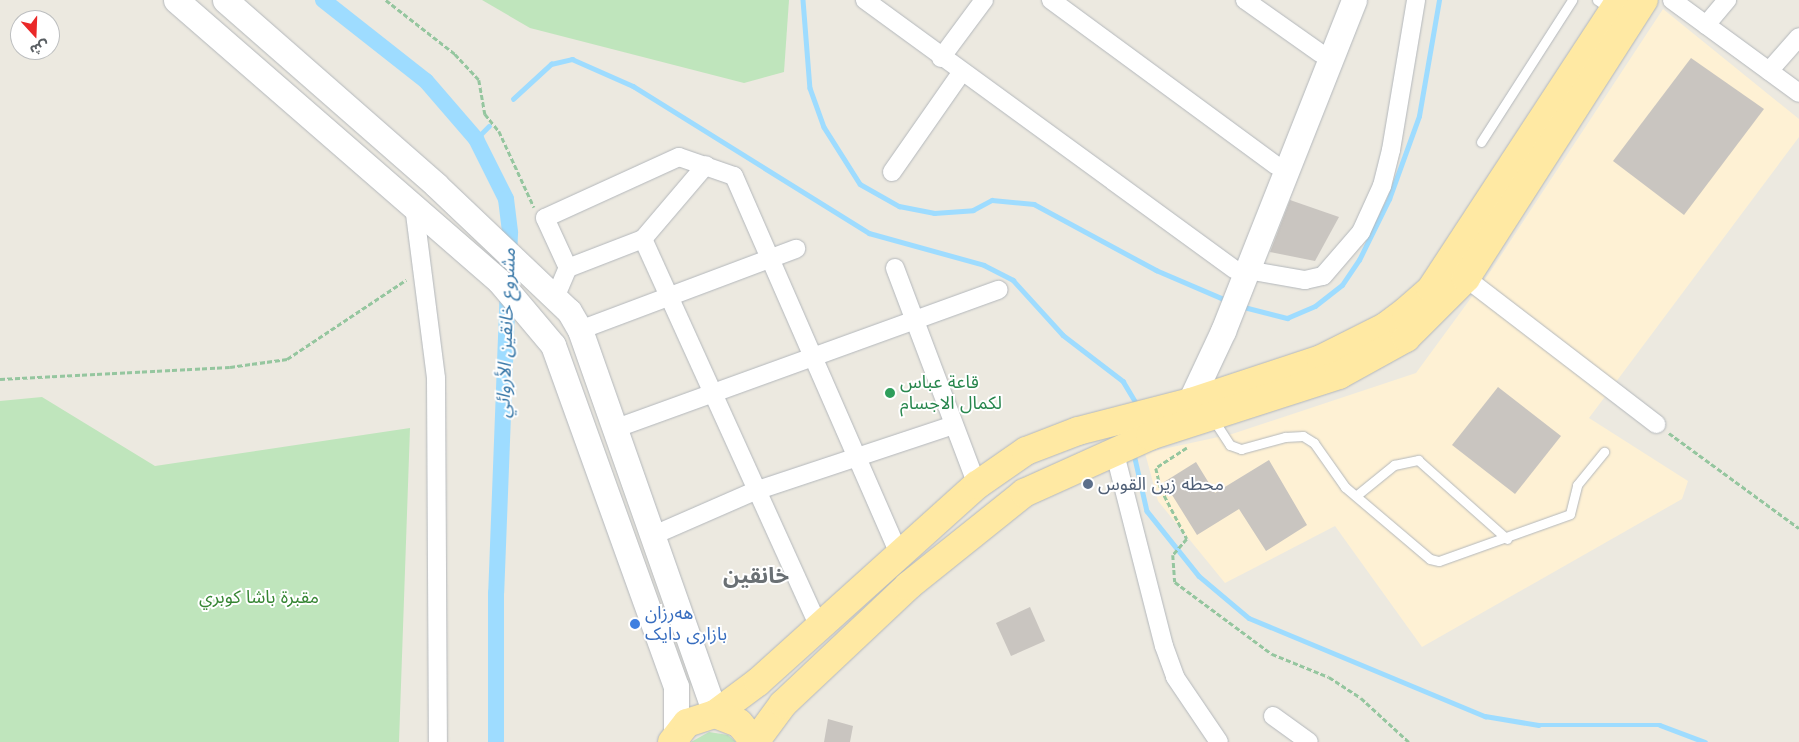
<!DOCTYPE html>
<html>
<head>
<meta charset="utf-8">
<style>
	body { margin:0 }
	#map { position:relative; width:1799px; height:742px; overflow:hidden; background:#ece9e0; font-family:Jost,"Noto Sans Arabic",sans-serif }
	div>[style] { position:absolute }
	[style*='--x'] { left:calc(var(--x)*1px); top:calc(var(--y)*1px); width:calc(var(--w)*1px); rotate:calc(var(--a)*1deg) }
	.commercial>* { inset:0; background:#fef1d4 }
	.green>* { inset:0; background:#bfe5bc }
	.stream>* { height:4.5px; margin:-2.25px; padding:0 2.25px; transform-origin:2.25px; border-radius:2.25px; background:#9edcff }
	.canal>* { height:16px; margin:-8px; padding:0 8px; transform-origin:8px; border-radius:8px; background:#9edcff }
	.building>* { inset:0; background:#c9c5c0 }
	.path>* { height:2.5px; margin-top:-1.25px; transform-origin:0; background:repeating-linear-gradient(90deg,#95c69f 0 5px,transparent 0 7.5px) }
	.roads { filter:drop-shadow(0 0 1px #b3b7bb) drop-shadow(0 0 1px #b3b7bb) }
	.service>* { height:9px; margin:-4.5px; padding:0 4.5px; transform-origin:4.5px; border-radius:4.5px; background:#fff }
	.minor>* { height:18px; margin:-9px; padding:0 9px; transform-origin:9px; border-radius:9px; background:#fff }
	.secondary>* { height:25px; margin:-12.5px; padding:0 12.5px; transform-origin:12.5px; border-radius:12.5px; background:#fff }
	.primary>* { height:28px; margin:-14px; padding:0 14px; transform-origin:14px; border-radius:14px; background:#ffe9a3 }
	.dots>* { width:14px; height:14px; translate:-50% -50%; box-sizing:border-box; border:2px solid #fff; border-radius:50% }
	span { translate:-50% -50%; white-space:nowrap; text-align:center; line-height:1.15; -webkit-text-stroke:4px #fff; paint-order:stroke }
	.leisure-label { font-size:18px; color:#27864d }
	.left { translate:0 -50%; text-align:left }
	.service-label { font-size:18px; color:#4e5e75 }
	.park-label { font-size:18px; color:#378634 }
	.shop-label { font-size:18px; color:#366cbe }
	.water-label { font-size:19px; color:#3978a8; font-style:italic }
	.district-label { font-size:22px; color:#6a7074; font-weight:700 }
	.north { position:absolute; left:10px; top:10px; width:50px; height:50px; box-sizing:border-box; background:#fff; border:1px solid #bdbfc0; border-radius:50%; rotate:160deg; font-size:14px; font-weight:700; line-height:20px; text-align:center; color:#595e62 }
	.north::after { content:''; display:block; margin:auto; width:18px; height:22px; background:#ea2929; clip-path:polygon(50% 0,100% 100%,50% 72%,0 100%) }
</style>
</head>
<body>
<div id="map">
	<div class="commercial">
		<div style="clip-path:polygon(1663px 9px,1799px 119px,1799px 137px,1589px 418px,1688px 481px,1682px 499px,1422px 647px,1335px 526px,1225px 583px,1158px 501px,1145px 453px,1232px 434px,1416px 373px,1490px 272px)"></div>
	</div>
	<div class="green">
		<div style="clip-path:polygon(482px 0,789px 0,784px 72px,744px 83px,530px 28px)"></div>
		<div style="clip-path:polygon(42px 397px,155px 466px,410px 428px,399px 742px,0 742px,0 401px)"></div>
		<div style="clip-path:polygon(709px 732px,728px 735px,736px 742px,691px 742px)"></div>
	</div>
	<div class="stream">
		<div style="--x:803;--y:0;--w:88;--a:85.5"></div>
		<div style="--x:810;--y:88;--w:41;--a:70.3"></div>
		<div style="--x:824;--y:127;--w:67;--a:57.7"></div>
		<div style="--x:860;--y:184;--w:45;--a:29.4"></div>
		<div style="--x:899;--y:206;--w:36;--a:11"></div>
		<div style="--x:934;--y:213;--w:39;--a:-4"></div>
		<div style="--x:973;--y:210;--w:21;--a:-28"></div>
		<div style="--x:992;--y:200;--w:42;--a:5.4"></div>
		<div style="--x:1034;--y:204;--w:139;--a:28.4"></div>
		<div style="--x:1156;--y:270;--w:76;--a:23.2"></div>
		<div style="--x:513;--y:99;--w:52;--a:-42.6"></div>
		<div style="--x:551;--y:64;--w:22;--a:-13"></div>
		<div style="--x:572;--y:59;--w:67;--a:23.9"></div>
		<div style="--x:633;--y:86;--w:278;--a:31.9"></div>
		<div style="--x:869;--y:233;--w:119;--a:15.5"></div>
		<div style="--x:984;--y:265;--w:33;--a:27"></div>
		<div style="--x:1013;--y:280;--w:74;--a:47.7"></div>
		<div style="--x:1063;--y:335;--w:76;--a:37.5"></div>
		<div style="--x:1123;--y:381;--w:29;--a:59"></div>
		<div style="--x:476;--y:139;--w:18;--a:-45"></div>
		<div style="--x:1240;--y:306;--w:49;--a:14.3"></div>
		<div style="--x:1287;--y:318;--w:30;--a:-23"></div>
		<div style="--x:1315;--y:306;--w:34;--a:-38"></div>
		<div style="--x:1342;--y:285;--w:30;--a:-56"></div>
		<div style="--x:1359;--y:260;--w:68;--a:-63.8"></div>
		<div style="--x:1389;--y:199;--w:88;--a:-70.1"></div>
		<div style="--x:1419;--y:116;--w:118;--a:-80.2"></div>
		<div style="--x:1134;--y:454;--w:58;--a:77.2"></div>
		<div style="--x:1147;--y:511;--w:83;--a:51.3"></div>
		<div style="--x:1199;--y:576;--w:65;--a:40"></div>
		<div style="--x:1249;--y:618;--w:256;--a:22.6"></div>
		<div style="--x:1485;--y:716;--w:54;--a:9.6"></div>
		<div style="--x:1538;--y:725;--w:122;--a:0"></div>
		<div style="--x:1660;--y:725;--w:48;--a:20.7"></div>
	</div>
	<div class="canal">
		<div style="--x:323;--y:0;--w:131;--a:38.2"></div>
		<div style="--x:426;--y:81;--w:77;--a:49.2"></div>
		<div style="--x:476;--y:139;--w:67;--a:63.4"></div>
		<div style="--x:506;--y:199;--w:34;--a:83"></div>
		<div style="--x:510;--y:233;--w:360;--a:92.2"></div>
		<div style="--x:496;--y:593;--w:149;--a:90"></div>
	</div>
	<div class="building">
		<div style="clip-path:polygon(1691px 58px,1764px 109px,1684px 215px,1613px 161px)"></div>
		<div style="clip-path:polygon(1290px 200px,1339px 217px,1315px 261px,1270px 252px)"></div>
		<div style="clip-path:polygon(1498px 387px,1561px 436px,1515px 494px,1452px 445px)"></div>
		<div style="clip-path:polygon(1269px 460px,1307px 525px,1266px 551px,1239px 509px,1197px 535px,1164px 482px,1196px 462px,1215px 493px)"></div>
		<div style="clip-path:polygon(1030px 607px,1045px 641px,1011px 656px,996px 623px)"></div>
		<div style="clip-path:polygon(828px 719px,853px 726px,850px 742px,824px 742px)"></div>
	</div>
	<div class="path">
		<div style="--x:386;--y:0;--w:88;--a:38"></div>
		<div style="--x:455;--y:54;--w:35;--a:47"></div>
		<div style="--x:479;--y:80;--w:35;--a:80"></div>
		<div style="--x:485;--y:114;--w:22;--a:51"></div>
		<div style="--x:499;--y:131;--w:84;--a:65.3"></div>
		<div style="--x:0;--y:379;--w:230;--a:-3"></div>
		<div style="--x:230;--y:367;--w:58;--a:-8"></div>
		<div style="--x:287;--y:359;--w:143;--a:-33.6"></div>
		<div style="--x:1669;--y:433;--w:161;--a:36.2"></div>
		<div style="--x:1187;--y:448;--w:37;--a:147"></div>
		<div style="--x:1156;--y:468;--w:22;--a:77"></div>
		<div style="--x:1161;--y:489;--w:56;--a:62.5"></div>
		<div style="--x:1187;--y:539;--w:21;--a:131"></div>
		<div style="--x:1173;--y:555;--w:27;--a:86"></div>
		<div style="--x:1175;--y:582;--w:121;--a:36.6"></div>
		<div style="--x:1272;--y:654;--w:61;--a:22"></div>
		<div style="--x:1329;--y:677;--w:38;--a:33"></div>
		<div style="--x:1361;--y:698;--w:65;--a:42.5"></div>
	</div>
	<div class="roads">
		<div class="service">
			<div style="--x:1597;--y:0;--w:18;--a:34"></div>
			<div style="--x:1481;--y:142;--w:169;--a:-57.3"></div>
			<div style="--x:1213;--y:419;--w:31;--a:57"></div>
			<div style="--x:1230;--y:445;--w:12;--a:20"></div>
			<div style="--x:1241;--y:449;--w:46;--a:-15.3"></div>
			<div style="--x:1285;--y:437;--w:18;--a:-3"></div>
			<div style="--x:1303;--y:436;--w:13;--a:32"></div>
			<div style="--x:1314;--y:443;--w:54;--a:54.8"></div>
			<div style="--x:1345;--y:487;--w:111;--a:40.3"></div>
			<div style="--x:1430;--y:559;--w:9;--a:13"></div>
			<div style="--x:1439;--y:561;--w:139;--a:-19.7"></div>
			<div style="--x:1570;--y:514;--w:30;--a:-76"></div>
			<div style="--x:1577;--y:485;--w:43;--a:-50.7"></div>
			<div style="--x:1357;--y:495;--w:48;--a:-39"></div>
			<div style="--x:1394;--y:465;--w:25;--a:-12"></div>
			<div style="--x:1418;--y:460;--w:119;--a:41.6"></div>
		</div>
		<div class="minor">
			<div style="--x:865;--y:0;--w:457;--a:36.1"></div>
			<div style="--x:1051;--y:0;--w:279;--a:36.3"></div>
			<div style="--x:1245;--y:0;--w:92;--a:35.2"></div>
			<div style="--x:1672;--y:0;--w:157;--a:36.2"></div>
			<div style="--x:1706;--y:25;--w:33;--a:-50"></div>
			<div style="--x:941;--y:58;--w:72;--a:-53.4"></div>
			<div style="--x:1769;--y:71;--w:45;--a:-48.6"></div>
			<div style="--x:892;--y:172;--w:121;--a:-55.1"></div>
			<div style="--x:414;--y:206;--w:173;--a:82.7"></div>
			<div style="--x:436;--y:378;--w:364;--a:89.7"></div>
			<div style="--x:643;--y:239;--w:426;--a:65.6"></div>
			<div style="--x:568;--y:268;--w:55;--a:-114.7"></div>
			<div style="--x:545;--y:218;--w:147;--a:-24.5"></div>
			<div style="--x:679;--y:157;--w:58;--a:19.1"></div>
			<div style="--x:734;--y:176;--w:412;--a:66.4"></div>
			<div style="--x:895;--y:268;--w:232;--a:69.3"></div>
			<div style="--x:1247;--y:270;--w:59;--a:9.8"></div>
			<div style="--x:1305;--y:280;--w:18;--a:-13"></div>
			<div style="--x:1323;--y:276;--w:58;--a:-49.2"></div>
			<div style="--x:1361;--y:232;--w:51;--a:-65.5"></div>
			<div style="--x:1382;--y:186;--w:37;--a:-76"></div>
			<div style="--x:1391;--y:150;--w:152;--a:-80.5"></div>
			<div style="--x:1466;--y:278;--w:240;--a:37.5"></div>
			<div style="--x:555;--y:298;--w:33;--a:-67"></div>
			<div style="--x:568;--y:268;--w:80;--a:-21.1"></div>
			<div style="--x:643;--y:239;--w:97;--a:-49.6"></div>
			<div style="--x:580;--y:330;--w:231;--a:-20.6"></div>
			<div style="--x:614;--y:429;--w:409;--a:-19.9"></div>
			<div style="--x:1114;--y:450;--w:202;--a:75.7"></div>
			<div style="--x:1164;--y:646;--w:33;--a:70"></div>
			<div style="--x:1175;--y:677;--w:78;--a:55.9"></div>
			<div style="--x:652;--y:536;--w:112;--a:-23.6"></div>
			<div style="--x:755;--y:491;--w:209;--a:-18.4"></div>
			<div style="--x:1273;--y:716;--w:44;--a:35.8"></div>
		</div>
		<div class="secondary">
			<div style="--x:176;--y:0;--w:430;--a:41"></div>
			<div style="--x:500;--y:282;--w:82;--a:49.9"></div>
			<div style="--x:553;--y:345;--w:363;--a:70.2"></div>
			<div style="--x:676;--y:686;--w:48;--a:90"></div>
			<div style="--x:225;--y:0;--w:281;--a:41.2"></div>
			<div style="--x:436;--y:185;--w:183;--a:43.5"></div>
			<div style="--x:569;--y:311;--w:22;--a:60"></div>
			<div style="--x:580;--y:330;--w:407;--a:70.6"></div>
			<div style="--x:1184;--y:414;--w:92;--a:-64.8"></div>
			<div style="--x:1223;--y:331;--w:356;--a:-68.4"></div>
		</div>
		<div class="primary">
			<div style="--x:715;--y:714;--w:54;--a:-36.7"></div>
			<div style="--x:758;--y:682;--w:295;--a:-42"></div>
			<div style="--x:977;--y:485;--w:60;--a:-34.8"></div>
			<div style="--x:1026;--y:451;--w:56;--a:-21"></div>
			<div style="--x:1078;--y:431;--w:117;--a:-14.4"></div>
			<div style="--x:1191;--y:402;--w:137;--a:-18.3"></div>
			<div style="--x:1321;--y:359;--w:72;--a:-26.6"></div>
			<div style="--x:1385;--y:327;--w:26;--a:-37"></div>
			<div style="--x:1406;--y:311;--w:33;--a:-41"></div>
			<div style="--x:1431;--y:289;--w:345;--a:-56.8"></div>
			<div style="--x:672;--y:742;--w:24;--a:-52"></div>
			<div style="--x:687;--y:723;--w:29;--a:-18"></div>
			<div style="--x:715;--y:714;--w:26;--a:21"></div>
			<div style="--x:739;--y:723;--w:25;--a:50"></div>
			<div style="--x:755;--y:742;--w:47;--a:-53.6"></div>
			<div style="--x:783;--y:704;--w:172;--a:-43.3"></div>
			<div style="--x:908;--y:586;--w:149;--a:-38.7"></div>
			<div style="--x:1024;--y:493;--w:138;--a:-24.3"></div>
			<div style="--x:1150;--y:436;--w:199;--a:-17.9"></div>
			<div style="--x:1339;--y:375;--w:77;--a:-28.9"></div>
			<div style="--x:1406;--y:338;--w:85;--a:-45"></div>
			<div style="--x:1466;--y:278;--w:330;--a:-57.4"></div>
		</div>
	</div>
	<div class="dots">
		<div style="left:890px;top:393px;background:#2e9e5b"></div>
		<div style="left:1088px;top:484px;background:#5c6f8a"></div>
		<div style="left:635px;top:624px;background:#3f7fe0"></div>
	</div>
	<div class="leisure-label">
		<span class="left" style="left:900px;top:393px">قاعة عباس<br>لكمال الاجسام</span>
	</div>
	<div class="service-label">
		<span class="left" style="left:1098px;top:484px">محطه زين القوس</span>
	</div>
	<div class="park-label">
		<span style="left:259px;top:597px">مقبرة باشا كوبري</span>
	</div>
	<div class="shop-label">
		<span class="left" style="left:645px;top:624px">هەرزان<br>بازاری دایک</span>
	</div>
	<div class="water-label">
		<span style="left:506px;top:333px;rotate:-88deg">مشروع خانقين الأروائي</span>
	</div>
	<div class="district-label">
		<span style="left:756px;top:576px">خانقين</span>
	</div>
	<div class="north">ش</div>
</div>
</body>
</html>
